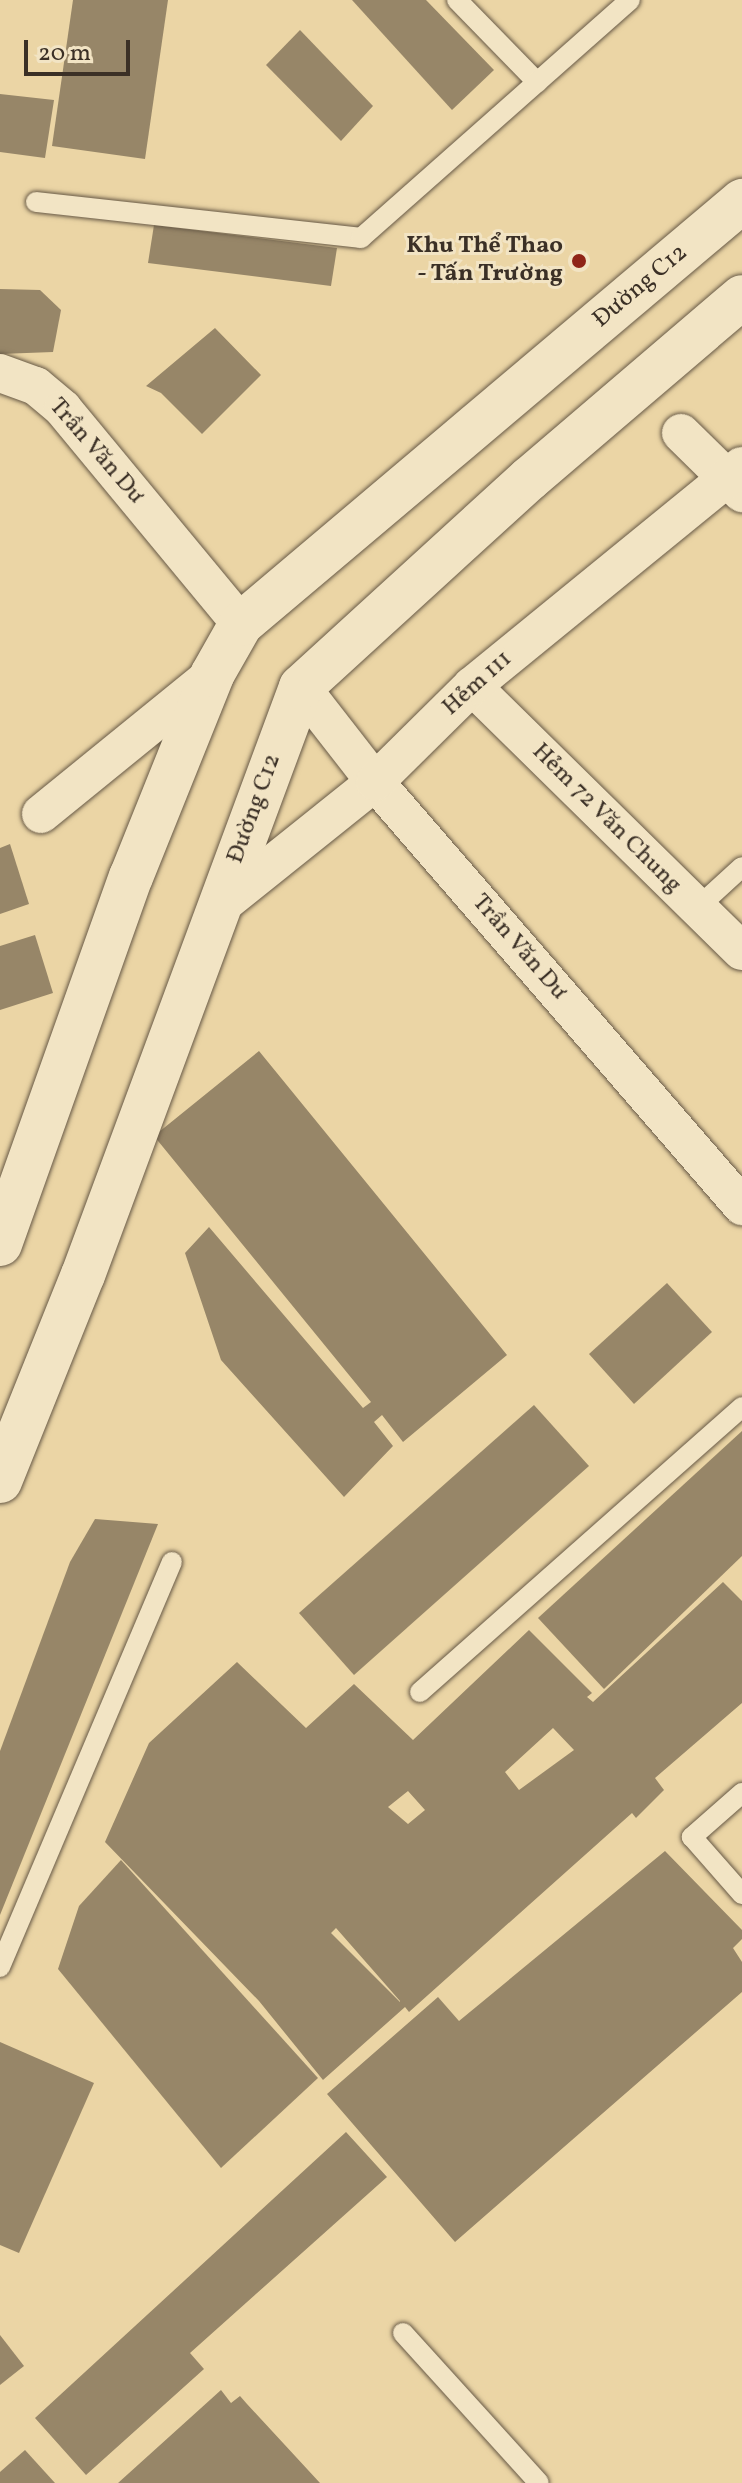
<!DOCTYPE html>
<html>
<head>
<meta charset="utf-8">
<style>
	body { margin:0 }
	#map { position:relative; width:742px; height:2483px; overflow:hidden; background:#ebd5a5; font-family:Vollkorn,serif }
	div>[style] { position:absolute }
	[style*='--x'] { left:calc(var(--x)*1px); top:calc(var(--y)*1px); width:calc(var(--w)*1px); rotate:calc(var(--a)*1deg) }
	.building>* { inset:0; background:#978668 }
	.roads { filter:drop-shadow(0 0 2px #675946) drop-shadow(0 0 2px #675946) }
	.lane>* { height:20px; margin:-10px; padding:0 10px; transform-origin:10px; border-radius:10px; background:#f2e4c4 }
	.street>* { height:38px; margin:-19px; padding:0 19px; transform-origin:19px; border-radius:19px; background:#f2e4c4 }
	.secondary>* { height:44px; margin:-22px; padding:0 22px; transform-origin:22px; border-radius:22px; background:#f2e4c4 }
	.dots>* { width:22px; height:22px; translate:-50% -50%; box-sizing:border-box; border:4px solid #f2e4c4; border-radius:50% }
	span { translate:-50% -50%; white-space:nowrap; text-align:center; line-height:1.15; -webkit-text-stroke:6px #f2e4c4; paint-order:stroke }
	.poi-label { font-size:24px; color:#3b3026; font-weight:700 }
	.right { translate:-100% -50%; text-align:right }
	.street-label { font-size:24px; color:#3b3026 }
	.scale { position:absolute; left:24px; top:40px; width:106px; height:36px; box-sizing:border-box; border:4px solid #3b3026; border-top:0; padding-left:10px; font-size:24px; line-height:28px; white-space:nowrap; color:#3b3026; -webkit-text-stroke:6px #f2e4c4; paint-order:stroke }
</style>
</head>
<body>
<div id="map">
	<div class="building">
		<div style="clip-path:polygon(73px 0,168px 0,145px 159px,52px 146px)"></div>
		<div style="clip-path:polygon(352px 0,426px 0,494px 70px,452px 110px)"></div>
		<div style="clip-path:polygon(300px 30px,373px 106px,341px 141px,266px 65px)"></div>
		<div style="clip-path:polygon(0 94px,54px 100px,45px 158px,0 152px)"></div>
		<div style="clip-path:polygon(154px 225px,337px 248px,331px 286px,148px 263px)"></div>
		<div style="clip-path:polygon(0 289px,40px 290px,61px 310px,53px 352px,0 354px)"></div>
		<div style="clip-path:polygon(215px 328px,261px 375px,202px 434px,161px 393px,146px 386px)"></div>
		<div style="clip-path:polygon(10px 844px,29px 904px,0 914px,0 848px)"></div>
		<div style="clip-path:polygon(35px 935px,53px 993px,0 1010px,0 946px)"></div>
		<div style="clip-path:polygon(259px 1051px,507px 1355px,403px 1442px,382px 1415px,374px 1422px,393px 1446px,344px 1497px,221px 1360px,185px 1253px,209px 1227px,363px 1408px,371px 1402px,154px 1136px)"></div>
		<div style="clip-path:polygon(667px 1283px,712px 1332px,634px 1404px,589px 1354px)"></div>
		<div style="clip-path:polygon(534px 1405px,589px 1466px,354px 1675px,299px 1613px)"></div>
		<div style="clip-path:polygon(742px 1431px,742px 1556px,604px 1689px,538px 1618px)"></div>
		<div style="clip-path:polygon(95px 1519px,158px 1524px,0 1915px,0 1751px,70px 1562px)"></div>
		<div style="clip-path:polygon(evenodd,723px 1582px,742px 1601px,742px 1703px,655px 1778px,664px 1790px,636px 1818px,632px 1813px,409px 2012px,405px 2007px,323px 2080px,259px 2001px,105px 1842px,149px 1743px,237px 1662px,306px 1728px,354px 1684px,413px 1740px,529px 1630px,592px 1693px,587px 1697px,593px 1702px,723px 1582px,553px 1728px,574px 1750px,519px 1790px,505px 1772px,553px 1728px,723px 1582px,408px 1791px,425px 1810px,408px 1824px,388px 1807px,408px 1791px,723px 1582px,336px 1928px,400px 2001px,400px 2002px,331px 1933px,336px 1928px)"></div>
		<div style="clip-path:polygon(665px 1851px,742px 1930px,742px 1939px,733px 1948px,742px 1962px,742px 1992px,455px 2242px,327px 2094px,438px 1997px,459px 2021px)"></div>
		<div style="clip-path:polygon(121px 1860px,318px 2078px,221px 2168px,58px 1969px,79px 1906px)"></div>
		<div style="clip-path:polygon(0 2042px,94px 2083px,19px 2253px,0 2245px)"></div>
		<div style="clip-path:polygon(346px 2132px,387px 2177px,190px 2353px,204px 2369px,86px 2475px,35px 2418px)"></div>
		<div style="clip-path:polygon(0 2335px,24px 2366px,0 2385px)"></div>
		<div style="clip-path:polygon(221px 2390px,231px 2403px,240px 2396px,247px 2404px,320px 2483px,118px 2483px)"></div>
		<div style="clip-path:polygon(25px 2450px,55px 2483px,0 2483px,0 2472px)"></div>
	</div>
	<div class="roads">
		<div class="lane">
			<div style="--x:457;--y:0;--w:115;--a:45.7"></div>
			<div style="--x:36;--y:202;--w:327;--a:6.3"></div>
			<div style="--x:361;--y:238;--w:359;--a:-41.5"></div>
			<div style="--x:696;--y:909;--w:62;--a:-42.4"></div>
			<div style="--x:420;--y:1692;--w:430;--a:-41.5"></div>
			<div style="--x:742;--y:1793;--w:67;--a:138.7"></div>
			<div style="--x:692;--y:1837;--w:76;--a:48.7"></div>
			<div style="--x:0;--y:1967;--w:440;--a:-67"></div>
			<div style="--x:403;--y:2333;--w:202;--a:47.8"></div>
		</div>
		<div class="street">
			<div style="--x:0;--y:373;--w:38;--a:20"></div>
			<div style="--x:36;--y:386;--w:35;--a:40"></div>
			<div style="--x:63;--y:409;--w:279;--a:50.4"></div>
			<div style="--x:681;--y:433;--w:86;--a:44.5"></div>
			<div style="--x:472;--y:686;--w:378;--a:44.5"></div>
			<div style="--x:301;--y:687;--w:120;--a:52.1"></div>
			<div style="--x:375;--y:782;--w:561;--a:49.12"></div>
			<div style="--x:41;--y:814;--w:220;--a:-39.1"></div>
			<div style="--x:219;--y:907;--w:200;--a:-38.7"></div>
			<div style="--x:375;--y:782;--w:136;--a:-44.7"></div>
			<div style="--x:472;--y:686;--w:348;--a:-39.2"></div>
		</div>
		<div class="secondary">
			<div style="--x:0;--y:1244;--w:390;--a:-70.4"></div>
			<div style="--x:131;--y:877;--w:218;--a:-68.1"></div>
			<div style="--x:212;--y:675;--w:59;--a:-60.4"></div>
			<div style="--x:241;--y:624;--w:656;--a:-40.17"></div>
			<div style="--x:0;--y:1481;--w:222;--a:-68.1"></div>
			<div style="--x:83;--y:1275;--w:627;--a:-69.66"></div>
			<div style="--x:301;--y:687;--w:309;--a:-42.4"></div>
			<div style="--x:529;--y:479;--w:280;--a:-40.5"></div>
		</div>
	</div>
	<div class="dots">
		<div style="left:579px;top:261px;background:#8f2418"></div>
	</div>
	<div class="poi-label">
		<span class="right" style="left:563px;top:261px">Khu Thể Thao<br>- Tấn Trường</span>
	</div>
	<div class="street-label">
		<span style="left:641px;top:287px;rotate:-40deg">Đường C12</span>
		<span style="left:96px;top:452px;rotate:49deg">Trần Văn Dư</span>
		<span style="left:478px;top:684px;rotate:-42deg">Hẻm 111</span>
		<span style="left:255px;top:809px;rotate:-70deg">Đường C12</span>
		<span style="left:606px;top:819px;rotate:45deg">Hẻm 72 Văn Chung</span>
		<span style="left:519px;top:948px;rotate:49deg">Trần Văn Dư</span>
	</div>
	<div class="scale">20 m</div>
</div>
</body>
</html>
